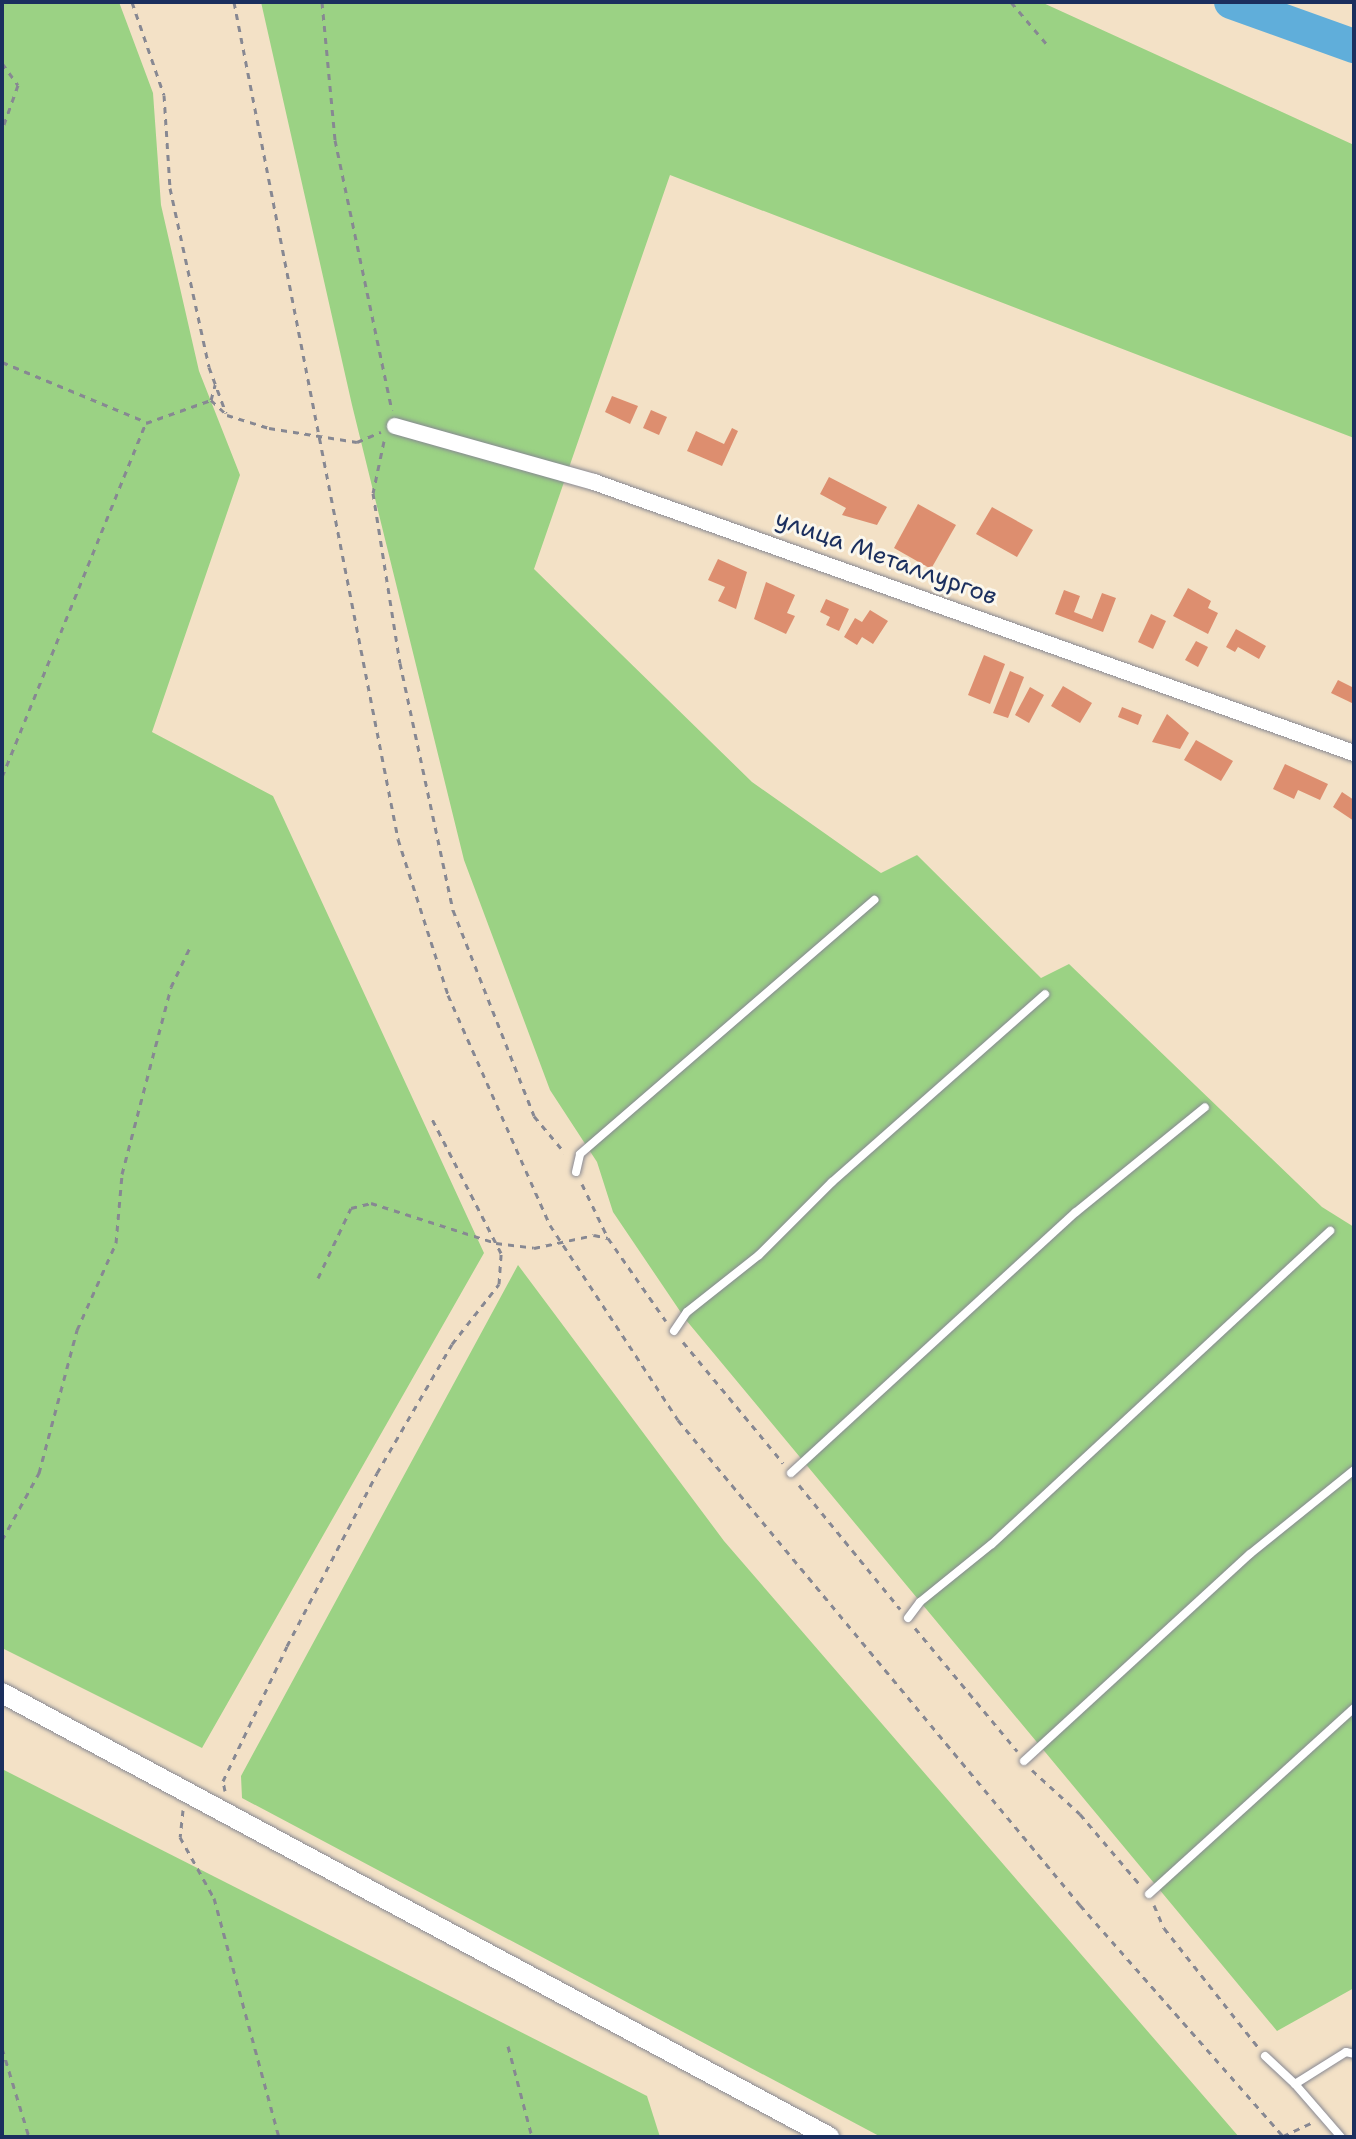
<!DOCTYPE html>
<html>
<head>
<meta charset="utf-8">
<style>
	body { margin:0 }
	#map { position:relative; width:1356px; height:2139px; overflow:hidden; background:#f3e1c6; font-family:"Shantell Sans",sans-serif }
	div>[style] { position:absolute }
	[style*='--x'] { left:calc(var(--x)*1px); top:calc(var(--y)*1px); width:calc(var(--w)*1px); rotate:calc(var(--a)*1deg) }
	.green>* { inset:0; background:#9bd284 }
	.river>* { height:34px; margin:-17px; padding:0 17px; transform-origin:17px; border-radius:17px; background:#60aeda }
	.building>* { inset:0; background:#dd8e6f }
	.path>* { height:3px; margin-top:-1.5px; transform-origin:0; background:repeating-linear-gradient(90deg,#878892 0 6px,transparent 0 12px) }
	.roads { filter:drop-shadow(0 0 2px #878892) drop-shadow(0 0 2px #878892) }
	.service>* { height:8px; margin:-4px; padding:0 4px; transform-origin:4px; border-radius:4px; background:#fff }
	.minor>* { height:16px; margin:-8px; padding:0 8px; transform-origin:8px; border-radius:8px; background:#fff }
	.tertiary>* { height:20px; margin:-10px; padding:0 10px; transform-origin:10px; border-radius:10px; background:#fff }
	span { translate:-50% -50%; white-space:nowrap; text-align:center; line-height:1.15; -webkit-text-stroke:6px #fbf7ec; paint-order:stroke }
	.street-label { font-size:24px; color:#1b2f5e }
	.frame { position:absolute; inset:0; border:4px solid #1b2f5e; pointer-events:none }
</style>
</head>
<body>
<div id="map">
	<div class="green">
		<div style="clip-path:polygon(2px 2px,119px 2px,153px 93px,161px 205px,199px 371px,240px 475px,152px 732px,273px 796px,484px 1253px,202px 1748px,2px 1648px)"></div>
		<div style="clip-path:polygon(261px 2px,1041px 2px,1354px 145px,1354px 438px,670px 175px,534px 569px,752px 782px,881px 873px,917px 855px,1041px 978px,1069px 964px,1322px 1207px,1354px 1227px,1354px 1988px,1277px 2031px,686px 1320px,613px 1212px,597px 1162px,550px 1090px,464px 860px,352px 405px)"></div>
		<div style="clip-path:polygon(518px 1265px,724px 1541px,1239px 2137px,881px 2137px,242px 1798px,241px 1776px)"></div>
		<div style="clip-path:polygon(2px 1769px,647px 2096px,660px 2137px,2px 2137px)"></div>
	</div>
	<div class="river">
		<div style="--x:1231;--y:2;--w:131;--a:19.7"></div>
	</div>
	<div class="building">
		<div style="clip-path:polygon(612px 396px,638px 406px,630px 424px,605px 412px)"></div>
		<div style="clip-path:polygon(651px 410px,667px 417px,659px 435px,643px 428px)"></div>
		<div style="clip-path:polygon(732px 428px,738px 431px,722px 466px,687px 451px,696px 431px,724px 444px)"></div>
		<div style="clip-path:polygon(829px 477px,887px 507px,877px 525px,842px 515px,846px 508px,820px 494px)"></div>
		<div style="clip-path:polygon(918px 504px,956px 525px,931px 569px,894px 548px)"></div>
		<div style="clip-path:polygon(992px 507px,1033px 530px,1017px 557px,976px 534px)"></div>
		<div style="clip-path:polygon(718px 559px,747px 572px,736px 609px,718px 601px,725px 587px,708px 580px)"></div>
		<div style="clip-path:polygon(766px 582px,795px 595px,787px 613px,795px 616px,786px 634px,754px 619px)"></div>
		<div style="clip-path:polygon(1188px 588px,1211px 601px,1208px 608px,1218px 613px,1208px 634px,1173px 616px)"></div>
		<div style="clip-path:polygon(1064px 590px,1080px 596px,1074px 612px,1092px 619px,1102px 593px,1116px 598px,1103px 632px,1055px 614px)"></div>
		<div style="clip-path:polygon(826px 599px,849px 609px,839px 631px,826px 625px,830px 617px,820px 612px)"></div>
		<div style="clip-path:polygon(870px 610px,888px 621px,873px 644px,862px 637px,857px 645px,844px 637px,855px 618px,862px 622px)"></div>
		<div style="clip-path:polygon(1151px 614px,1166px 621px,1153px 649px,1138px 642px)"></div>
		<div style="clip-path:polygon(1236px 629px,1266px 646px,1259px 659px,1238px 647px,1235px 652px,1226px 647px)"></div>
		<div style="clip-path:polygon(1196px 641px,1208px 647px,1198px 667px,1185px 660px)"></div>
		<div style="clip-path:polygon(984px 655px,1005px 664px,990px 704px,968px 695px)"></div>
		<div style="clip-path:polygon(1010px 671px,1024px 677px,1008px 718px,993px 713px)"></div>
		<div style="clip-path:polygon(1338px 680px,1354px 688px,1354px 704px,1331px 693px)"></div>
		<div style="clip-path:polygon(1063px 686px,1092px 703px,1080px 723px,1051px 706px)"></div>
		<div style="clip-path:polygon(1030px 687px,1044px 695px,1029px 723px,1015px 715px)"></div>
		<div style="clip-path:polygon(1122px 707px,1142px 715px,1138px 725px,1118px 717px)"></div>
		<div style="clip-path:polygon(1167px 714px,1189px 733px,1180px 749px,1152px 742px)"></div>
		<div style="clip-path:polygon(1196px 740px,1233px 761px,1221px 781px,1184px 760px)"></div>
		<div style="clip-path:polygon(1285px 764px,1328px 784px,1320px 800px,1298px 790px,1294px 799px,1273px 789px)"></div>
		<div style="clip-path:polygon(1342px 792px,1354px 800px,1354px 821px,1333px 807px)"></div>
	</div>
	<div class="path">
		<div style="--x:132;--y:2;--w:98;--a:71"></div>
		<div style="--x:164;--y:95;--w:93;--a:86.3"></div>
		<div style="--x:170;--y:188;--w:183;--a:77.7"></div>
		<div style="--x:209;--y:367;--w:49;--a:69.7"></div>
		<div style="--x:234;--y:2;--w:853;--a:78.91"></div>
		<div style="--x:398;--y:839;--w:164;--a:72.2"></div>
		<div style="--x:448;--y:995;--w:252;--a:66.1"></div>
		<div style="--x:550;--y:1225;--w:233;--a:56.7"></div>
		<div style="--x:678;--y:1420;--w:630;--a:50.35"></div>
		<div style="--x:1080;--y:1905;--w:308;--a:48.7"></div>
		<div style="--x:1283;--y:2136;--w:33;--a:-25"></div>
		<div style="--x:322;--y:2;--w:139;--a:84.6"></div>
		<div style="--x:335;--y:140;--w:276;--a:78.1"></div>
		<div style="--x:1011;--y:2;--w:60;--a:49.7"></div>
		<div style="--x:2;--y:63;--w:27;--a:54"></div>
		<div style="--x:18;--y:85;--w:48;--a:109.6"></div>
		<div style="--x:2;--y:362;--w:156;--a:22.6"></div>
		<div style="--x:211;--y:400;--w:16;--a:-75"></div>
		<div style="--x:384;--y:441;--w:53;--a:101.9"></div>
		<div style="--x:373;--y:493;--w:172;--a:81"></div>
		<div style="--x:400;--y:663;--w:253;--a:77.9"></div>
		<div style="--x:453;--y:910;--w:221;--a:68.5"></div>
		<div style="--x:534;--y:1116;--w:48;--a:50"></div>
		<div style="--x:2;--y:777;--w:382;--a:-67.9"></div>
		<div style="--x:146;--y:423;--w:69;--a:-19.5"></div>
		<div style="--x:211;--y:400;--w:22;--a:43"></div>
		<div style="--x:227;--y:415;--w:44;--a:17.2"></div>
		<div style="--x:269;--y:428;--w:89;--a:9"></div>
		<div style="--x:357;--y:442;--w:26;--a:-23"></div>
		<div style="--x:582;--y:1184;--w:60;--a:64.3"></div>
		<div style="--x:608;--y:1238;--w:101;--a:55.1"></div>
		<div style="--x:318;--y:1278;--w:77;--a:-64.8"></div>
		<div style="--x:351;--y:1208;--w:21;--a:-14"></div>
		<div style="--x:371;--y:1203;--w:131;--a:17.7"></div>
		<div style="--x:496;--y:1243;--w:38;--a:7"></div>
		<div style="--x:534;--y:1248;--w:61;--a:-12.2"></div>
		<div style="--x:594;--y:1235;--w:14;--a:12"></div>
		<div style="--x:683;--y:1342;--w:157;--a:50.4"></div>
		<div style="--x:799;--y:1485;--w:160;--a:50.8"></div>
		<div style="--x:2;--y:1540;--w:77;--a:-61.1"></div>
		<div style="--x:39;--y:1473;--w:148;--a:-75.1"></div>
		<div style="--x:77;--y:1330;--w:95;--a:-65.9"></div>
		<div style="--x:116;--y:1243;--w:69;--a:-85"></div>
		<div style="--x:122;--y:1174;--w:193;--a:-75.3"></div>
		<div style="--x:171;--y:987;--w:47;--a:-64.5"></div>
		<div style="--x:915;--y:1628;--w:160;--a:50.3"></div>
		<div style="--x:1032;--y:1770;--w:65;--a:42.5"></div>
		<div style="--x:1080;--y:1814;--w:94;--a:49.7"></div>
		<div style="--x:225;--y:1791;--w:10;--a:-101"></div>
		<div style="--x:223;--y:1781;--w:149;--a:-64.6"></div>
		<div style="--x:287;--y:1646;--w:195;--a:-62.5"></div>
		<div style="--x:377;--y:1473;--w:149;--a:-59.8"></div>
		<div style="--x:452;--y:1344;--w:76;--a:-51.9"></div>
		<div style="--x:499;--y:1284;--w:31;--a:-86"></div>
		<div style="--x:501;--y:1253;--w:151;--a:-117.2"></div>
		<div style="--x:183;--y:1810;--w:27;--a:96"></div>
		<div style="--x:180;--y:1837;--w:70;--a:60.9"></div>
		<div style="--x:214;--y:1898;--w:248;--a:74.8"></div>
		<div style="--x:1154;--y:1905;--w:25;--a:67"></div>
		<div style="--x:1164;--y:1928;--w:152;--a:51.7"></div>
		<div style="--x:508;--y:2046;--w:94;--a:75.2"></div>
		<div style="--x:2;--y:2048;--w:93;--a:73.1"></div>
	</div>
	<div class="roads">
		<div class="service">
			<div style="--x:576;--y:1172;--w:18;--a:-77"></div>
			<div style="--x:580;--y:1154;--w:389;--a:-40.8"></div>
			<div style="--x:674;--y:1331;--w:23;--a:-56"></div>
			<div style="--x:687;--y:1312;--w:92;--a:-38.4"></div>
			<div style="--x:759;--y:1255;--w:103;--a:-45"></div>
			<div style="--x:832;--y:1182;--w:284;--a:-41.4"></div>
			<div style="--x:791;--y:1473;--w:386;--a:-42.5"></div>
			<div style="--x:1076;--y:1212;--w:166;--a:-39.1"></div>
			<div style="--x:908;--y:1618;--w:20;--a:-53"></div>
			<div style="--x:920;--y:1602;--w:92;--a:-38.9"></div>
			<div style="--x:992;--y:1544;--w:461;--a:-42.8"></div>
			<div style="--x:1024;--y:1761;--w:306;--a:-42.5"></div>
			<div style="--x:1250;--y:1554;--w:134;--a:-38.9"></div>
			<div style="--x:1149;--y:1894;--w:277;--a:-42.2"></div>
			<div style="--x:1265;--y:2056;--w:41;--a:43"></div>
			<div style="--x:1341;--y:2137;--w:70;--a:-131"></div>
			<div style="--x:1295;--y:2084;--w:60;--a:-32.1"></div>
			<div style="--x:1346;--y:2052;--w:8;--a:14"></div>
		</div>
		<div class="minor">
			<div style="--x:395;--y:426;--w:207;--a:15.7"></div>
			<div style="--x:594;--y:482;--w:807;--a:19.63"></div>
		</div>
		<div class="tertiary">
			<div style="--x:2;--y:1693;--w:939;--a:28.23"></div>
		</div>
	</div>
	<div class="street-label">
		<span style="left:886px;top:558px;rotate:20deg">улица Металлургов</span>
	</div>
	<div class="frame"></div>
</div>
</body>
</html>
